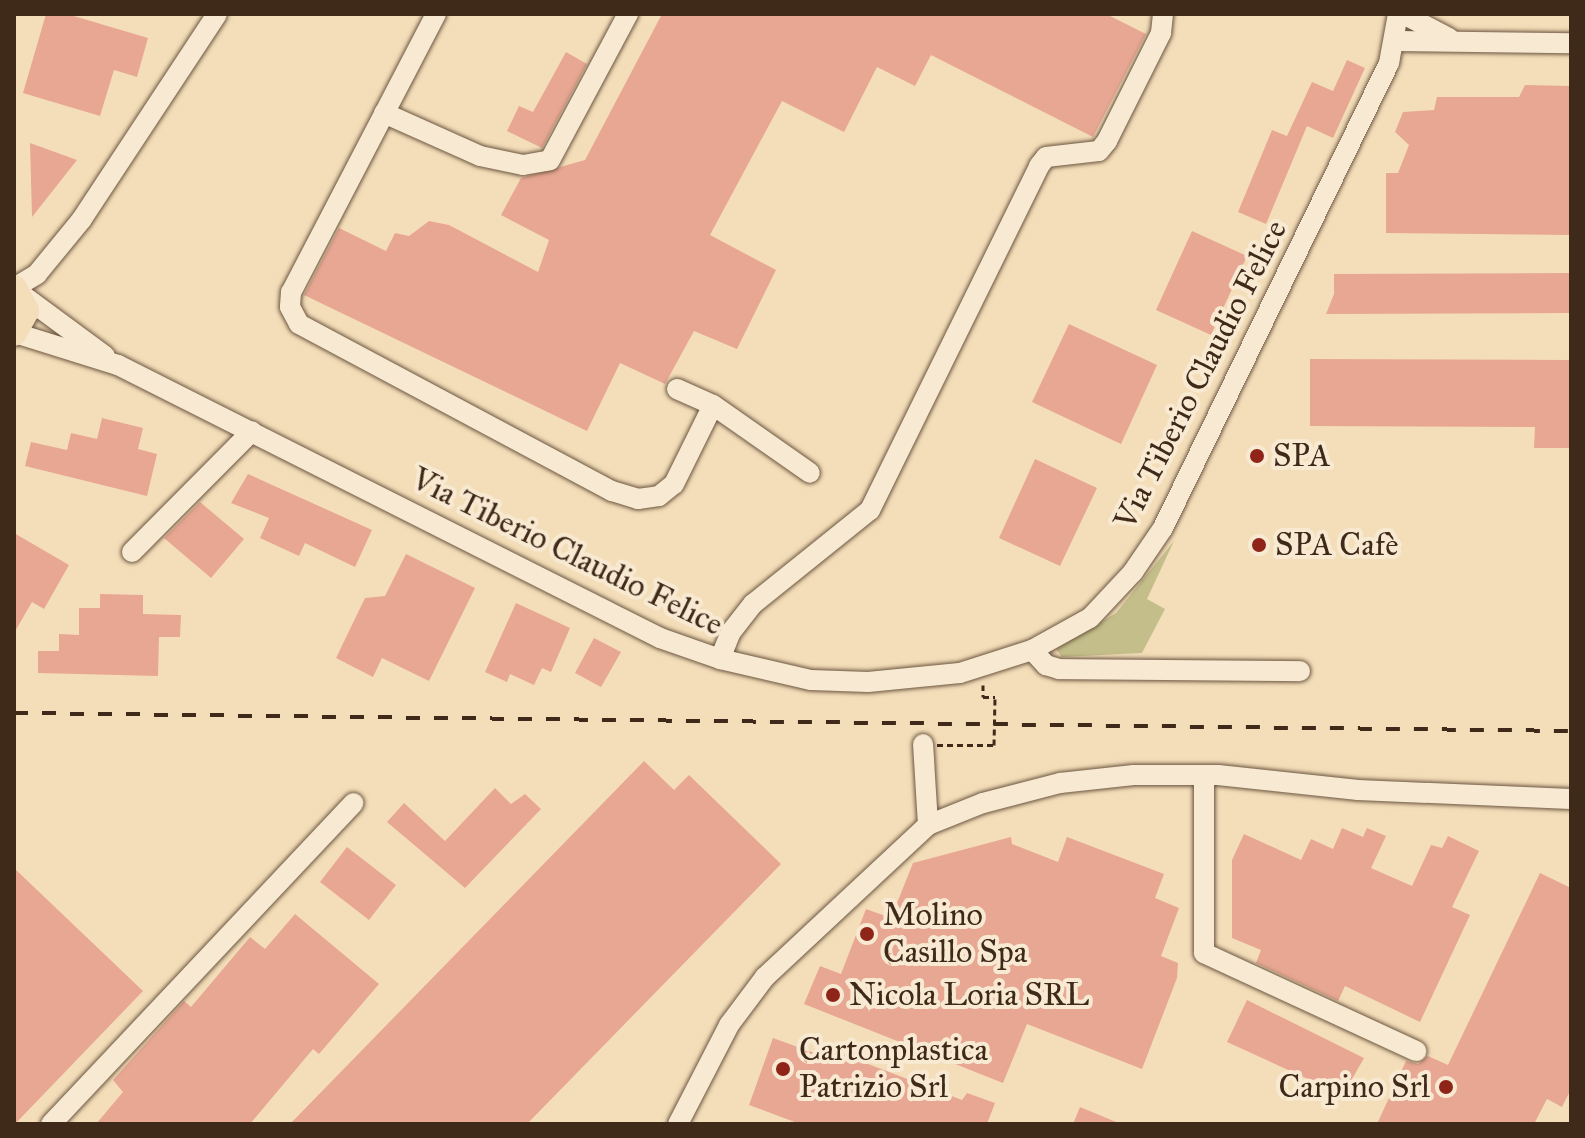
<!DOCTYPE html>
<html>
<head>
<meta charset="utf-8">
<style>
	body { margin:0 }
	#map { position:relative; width:1585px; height:1138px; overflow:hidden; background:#f4deb9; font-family:"IM FELL Great Primer",serif }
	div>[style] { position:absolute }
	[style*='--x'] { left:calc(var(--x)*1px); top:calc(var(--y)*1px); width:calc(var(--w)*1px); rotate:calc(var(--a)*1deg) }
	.green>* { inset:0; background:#c4bf8a }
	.building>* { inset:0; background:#e8a793 }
	.path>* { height:3px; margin-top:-1.5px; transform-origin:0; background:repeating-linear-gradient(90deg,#3f2919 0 6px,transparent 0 10px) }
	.roads { filter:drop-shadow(0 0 2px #6c5641) drop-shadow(0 0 2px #6c5641) }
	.minor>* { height:20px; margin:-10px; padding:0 10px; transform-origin:10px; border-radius:10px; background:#f8ead2 }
	.major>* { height:26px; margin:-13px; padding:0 13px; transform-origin:13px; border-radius:13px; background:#f4deb9 }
	.rail>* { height:4px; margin-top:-2px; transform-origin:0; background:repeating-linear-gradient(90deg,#3f2919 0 14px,transparent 0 28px) }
	.path-bridge>* { height:3px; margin-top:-1.5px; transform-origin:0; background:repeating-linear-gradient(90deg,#3f2919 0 6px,transparent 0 10px) }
	.dots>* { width:22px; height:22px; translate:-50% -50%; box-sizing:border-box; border:4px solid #f8ead2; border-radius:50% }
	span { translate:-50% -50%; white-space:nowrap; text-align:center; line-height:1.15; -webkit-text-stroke:8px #f8ead2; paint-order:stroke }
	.street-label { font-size:32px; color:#3f2919 }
	.poi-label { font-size:32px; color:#3f2919 }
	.left { translate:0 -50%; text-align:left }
	.right { translate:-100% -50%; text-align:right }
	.frame { position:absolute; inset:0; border:16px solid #3f2919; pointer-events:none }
</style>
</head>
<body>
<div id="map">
	<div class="green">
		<div style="clip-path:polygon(1174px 541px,1147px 599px,1165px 609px,1142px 653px,1062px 657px,1056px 649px,1116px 613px)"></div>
	</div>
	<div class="building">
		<div style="clip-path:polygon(46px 14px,67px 14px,148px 38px,137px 77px,114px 70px,100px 116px,23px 93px)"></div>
		<div style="clip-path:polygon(662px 14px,1106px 14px,1146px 34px,1093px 137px,931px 55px,915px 86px,877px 67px,844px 132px,782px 101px,710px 235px,776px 270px,737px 349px,694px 331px,665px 384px,620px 363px,587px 431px,304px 295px,339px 228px,386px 251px,395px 233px,409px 236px,429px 221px,449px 225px,538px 272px,549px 240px,501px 215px,521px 178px,585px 160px)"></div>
		<div style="clip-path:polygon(566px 52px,587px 64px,542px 148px,507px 131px,519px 106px,533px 112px)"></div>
		<div style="clip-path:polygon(1347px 60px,1365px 68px,1333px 138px,1307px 126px,1266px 224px,1238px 212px,1272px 130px,1287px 136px,1312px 82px,1333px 91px)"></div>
		<div style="clip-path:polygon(1525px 85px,1571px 86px,1571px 235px,1386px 233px,1386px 173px,1398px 173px,1409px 145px,1395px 132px,1403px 112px,1434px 110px,1437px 97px,1519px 97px)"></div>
		<div style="clip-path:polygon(30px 143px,77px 160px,32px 217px)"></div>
		<div style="clip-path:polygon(1192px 231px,1247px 256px,1211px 335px,1156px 310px)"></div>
		<div style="clip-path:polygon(1571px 273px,1571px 313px,1326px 314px,1334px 294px,1334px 274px)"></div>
		<div style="clip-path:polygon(1069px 324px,1157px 365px,1121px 444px,1032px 402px)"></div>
		<div style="clip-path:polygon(1310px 359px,1571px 360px,1571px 448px,1534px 448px,1535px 427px,1310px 426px)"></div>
		<div style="clip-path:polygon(102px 418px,143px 428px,138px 449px,157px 454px,147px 496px,25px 466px,31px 442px,67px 450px,71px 433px,97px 439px)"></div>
		<div style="clip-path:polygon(1035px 459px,1097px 488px,1060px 566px,999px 538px)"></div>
		<div style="clip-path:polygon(248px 474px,372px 530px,355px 567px,305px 543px,299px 556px,260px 538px,269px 518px,231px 503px)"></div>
		<div style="clip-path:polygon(200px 502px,244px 539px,211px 578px,164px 538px)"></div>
		<div style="clip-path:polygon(14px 533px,69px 565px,44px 609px,32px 602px,14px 633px)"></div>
		<div style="clip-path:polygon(406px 554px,475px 588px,429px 681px,382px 658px,373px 677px,336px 658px,365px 598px,385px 596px)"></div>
		<div style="clip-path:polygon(100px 594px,143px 595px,143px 614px,181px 615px,180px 637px,159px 637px,158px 676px,38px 673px,38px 651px,59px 651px,59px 634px,79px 635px,79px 608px,100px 608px)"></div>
		<div style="clip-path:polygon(516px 603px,570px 628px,551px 672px,542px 668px,534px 685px,510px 674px,507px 682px,485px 672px)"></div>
		<div style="clip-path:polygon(594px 638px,621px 652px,601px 687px,575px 673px)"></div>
		<div style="clip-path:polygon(644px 761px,674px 790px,689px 775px,781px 864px,527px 1124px,290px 1124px)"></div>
		<div style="clip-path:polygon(495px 788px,511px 804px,525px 794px,541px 809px,465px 888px,387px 822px,404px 803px,445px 841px)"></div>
		<div style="clip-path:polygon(1342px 828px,1363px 837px,1367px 828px,1386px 836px,1371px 868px,1412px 886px,1431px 845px,1442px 848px,1448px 836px,1479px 851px,1452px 907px,1470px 915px,1420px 1022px,1345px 986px,1338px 1001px,1256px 963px,1261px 950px,1232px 938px,1232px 860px,1244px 834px,1301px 860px,1311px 839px,1333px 849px)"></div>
		<div style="clip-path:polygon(1011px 837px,1012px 844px,1058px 862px,1067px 837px,1164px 874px,1155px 898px,1179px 908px,1161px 956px,1178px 963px,1177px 978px,1142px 1069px,1027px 1024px,1003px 1083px,804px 1004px,820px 966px,841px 974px,866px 909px,891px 918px,913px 863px)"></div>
		<div style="clip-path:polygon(347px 847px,396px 885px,369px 920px,320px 882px)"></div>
		<div style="clip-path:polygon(14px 868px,143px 991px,15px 1124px,14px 1124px)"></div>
		<div style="clip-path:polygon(1540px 873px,1571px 888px,1571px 1089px,1562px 1107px,1547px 1099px,1534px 1124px,1377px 1124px,1406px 1061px,1418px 1064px,1428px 1056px,1448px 1065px)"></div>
		<div style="clip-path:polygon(295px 914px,379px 984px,319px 1054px,313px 1049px,250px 1124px,96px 1124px,123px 1092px,113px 1080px,184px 1001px,191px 1007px,250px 937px,265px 949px)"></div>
		<div style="clip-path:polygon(1247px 1000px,1364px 1058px,1343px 1095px,1227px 1042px)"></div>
		<div style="clip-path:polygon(773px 1038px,825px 1057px,829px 1049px,962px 1100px,967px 1093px,995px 1103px,987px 1124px,800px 1124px,749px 1105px)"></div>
		<div style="clip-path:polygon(1080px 1107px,1121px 1124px,1073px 1124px)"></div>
	</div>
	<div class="path">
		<div style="--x:983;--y:685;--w:12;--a:90"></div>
		<div style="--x:983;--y:697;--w:12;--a:0"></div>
		<div style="--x:937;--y:745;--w:57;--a:0"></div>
	</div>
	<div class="roads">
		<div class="minor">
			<div style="--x:436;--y:14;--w:314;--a:117.5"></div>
			<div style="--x:291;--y:292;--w:15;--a:94"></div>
			<div style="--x:290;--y:307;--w:19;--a:62"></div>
			<div style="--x:299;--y:324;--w:355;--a:28.1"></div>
			<div style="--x:612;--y:491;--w:27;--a:17"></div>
			<div style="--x:638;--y:499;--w:21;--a:-8"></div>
			<div style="--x:659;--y:496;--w:19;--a:-39"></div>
			<div style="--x:674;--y:484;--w:88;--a:-63.7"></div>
			<div style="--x:1403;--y:14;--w:52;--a:27.6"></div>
			<div style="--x:1396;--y:41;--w:175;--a:0.7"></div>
			<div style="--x:384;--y:113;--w:105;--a:24.1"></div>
			<div style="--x:480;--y:156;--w:44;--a:11.8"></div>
			<div style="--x:523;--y:165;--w:27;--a:-10"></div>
			<div style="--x:550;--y:160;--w:166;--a:-61.9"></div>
			<div style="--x:14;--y:288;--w:27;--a:-31"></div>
			<div style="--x:37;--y:274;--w:71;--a:-50.7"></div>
			<div style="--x:82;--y:219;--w:245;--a:-56.6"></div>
			<div style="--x:21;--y:294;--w:104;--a:36.4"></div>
			<div style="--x:15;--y:333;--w:108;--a:17.3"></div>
			<div style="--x:118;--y:365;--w:607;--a:26.73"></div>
			<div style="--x:660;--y:638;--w:64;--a:19.3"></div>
			<div style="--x:720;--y:659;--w:93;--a:13"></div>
			<div style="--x:811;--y:680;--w:57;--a:2"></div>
			<div style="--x:868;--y:682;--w:92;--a:-5.6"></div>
			<div style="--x:960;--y:673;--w:76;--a:-17.7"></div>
			<div style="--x:1032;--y:650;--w:66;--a:-28.9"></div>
			<div style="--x:1090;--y:618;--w:63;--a:-46.9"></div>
			<div style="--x:1133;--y:572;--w:53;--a:-55.7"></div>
			<div style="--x:1163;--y:528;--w:517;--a:-64.08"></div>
			<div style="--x:1389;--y:63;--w:50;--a:-79.6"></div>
			<div style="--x:677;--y:389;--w:39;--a:24"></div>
			<div style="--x:713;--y:405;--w:118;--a:35"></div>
			<div style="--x:132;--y:552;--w:170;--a:-45.2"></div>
			<div style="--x:1032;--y:650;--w:21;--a:47"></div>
			<div style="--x:1046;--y:665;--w:14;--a:17"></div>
			<div style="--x:1059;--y:669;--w:241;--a:0.5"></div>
			<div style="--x:720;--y:659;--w:29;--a:-68"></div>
			<div style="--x:731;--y:632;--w:36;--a:-52"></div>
			<div style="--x:753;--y:604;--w:150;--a:-38.8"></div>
			<div style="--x:870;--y:510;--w:383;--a:-63.8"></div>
			<div style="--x:1039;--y:166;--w:11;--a:-52"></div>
			<div style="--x:1046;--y:157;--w:53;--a:-6.5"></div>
			<div style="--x:1099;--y:151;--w:13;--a:-51"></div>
			<div style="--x:1107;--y:141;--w:121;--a:-63.4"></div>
			<div style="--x:1161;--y:33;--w:19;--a:-84"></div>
			<div style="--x:1204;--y:775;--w:178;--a:90"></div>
			<div style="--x:1204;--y:953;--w:234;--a:24.8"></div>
			<div style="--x:928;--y:825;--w:59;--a:-21.8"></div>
			<div style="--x:983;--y:803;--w:80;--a:-14.6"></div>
			<div style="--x:1060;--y:783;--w:74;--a:-6.2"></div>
			<div style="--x:1134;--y:775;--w:84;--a:0"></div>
			<div style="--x:1218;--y:775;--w:141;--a:6.1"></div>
			<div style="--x:1358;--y:790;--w:213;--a:2.4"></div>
			<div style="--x:51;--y:1124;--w:441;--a:-46.7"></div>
			<div style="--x:678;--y:1124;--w:111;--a:-62.7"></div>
			<div style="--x:729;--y:1025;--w:60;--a:-53.1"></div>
			<div style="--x:765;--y:977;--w:223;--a:-43"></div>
			<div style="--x:928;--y:825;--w:81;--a:-93.5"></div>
		</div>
		<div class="major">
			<div style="--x:14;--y:288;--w:26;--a:62"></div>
			<div style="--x:26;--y:311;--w:25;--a:119"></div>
		</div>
	</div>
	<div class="rail">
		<div style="--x:14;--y:713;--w:1557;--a:0.66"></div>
	</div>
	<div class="path-bridge">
		<div style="--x:994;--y:745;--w:48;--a:-88.8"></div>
	</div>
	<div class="dots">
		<div style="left:1257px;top:456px;background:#8f2418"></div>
		<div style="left:1259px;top:545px;background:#8f2418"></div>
		<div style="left:867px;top:934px;background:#8f2418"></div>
		<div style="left:833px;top:995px;background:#8f2418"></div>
		<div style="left:783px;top:1069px;background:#8f2418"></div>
		<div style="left:1446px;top:1087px;background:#8f2418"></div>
	</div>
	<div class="street-label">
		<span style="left:1201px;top:375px;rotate:-63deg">Via Tiberio Claudio Felice</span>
		<span style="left:567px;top:552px;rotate:26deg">Via Tiberio Claudio Felice</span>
	</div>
	<div class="poi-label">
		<span class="left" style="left:1273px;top:456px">SPA</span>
		<span class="left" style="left:1275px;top:545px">SPA Cafè</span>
		<span class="left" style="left:883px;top:934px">Molino<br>Casillo Spa</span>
		<span class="left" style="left:849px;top:995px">Nicola Loria SRL</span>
		<span class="left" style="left:799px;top:1069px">Cartonplastica<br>Patrizio Srl</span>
		<span class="right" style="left:1430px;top:1087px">Carpino Srl</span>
	</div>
	<div class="frame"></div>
</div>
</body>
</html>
